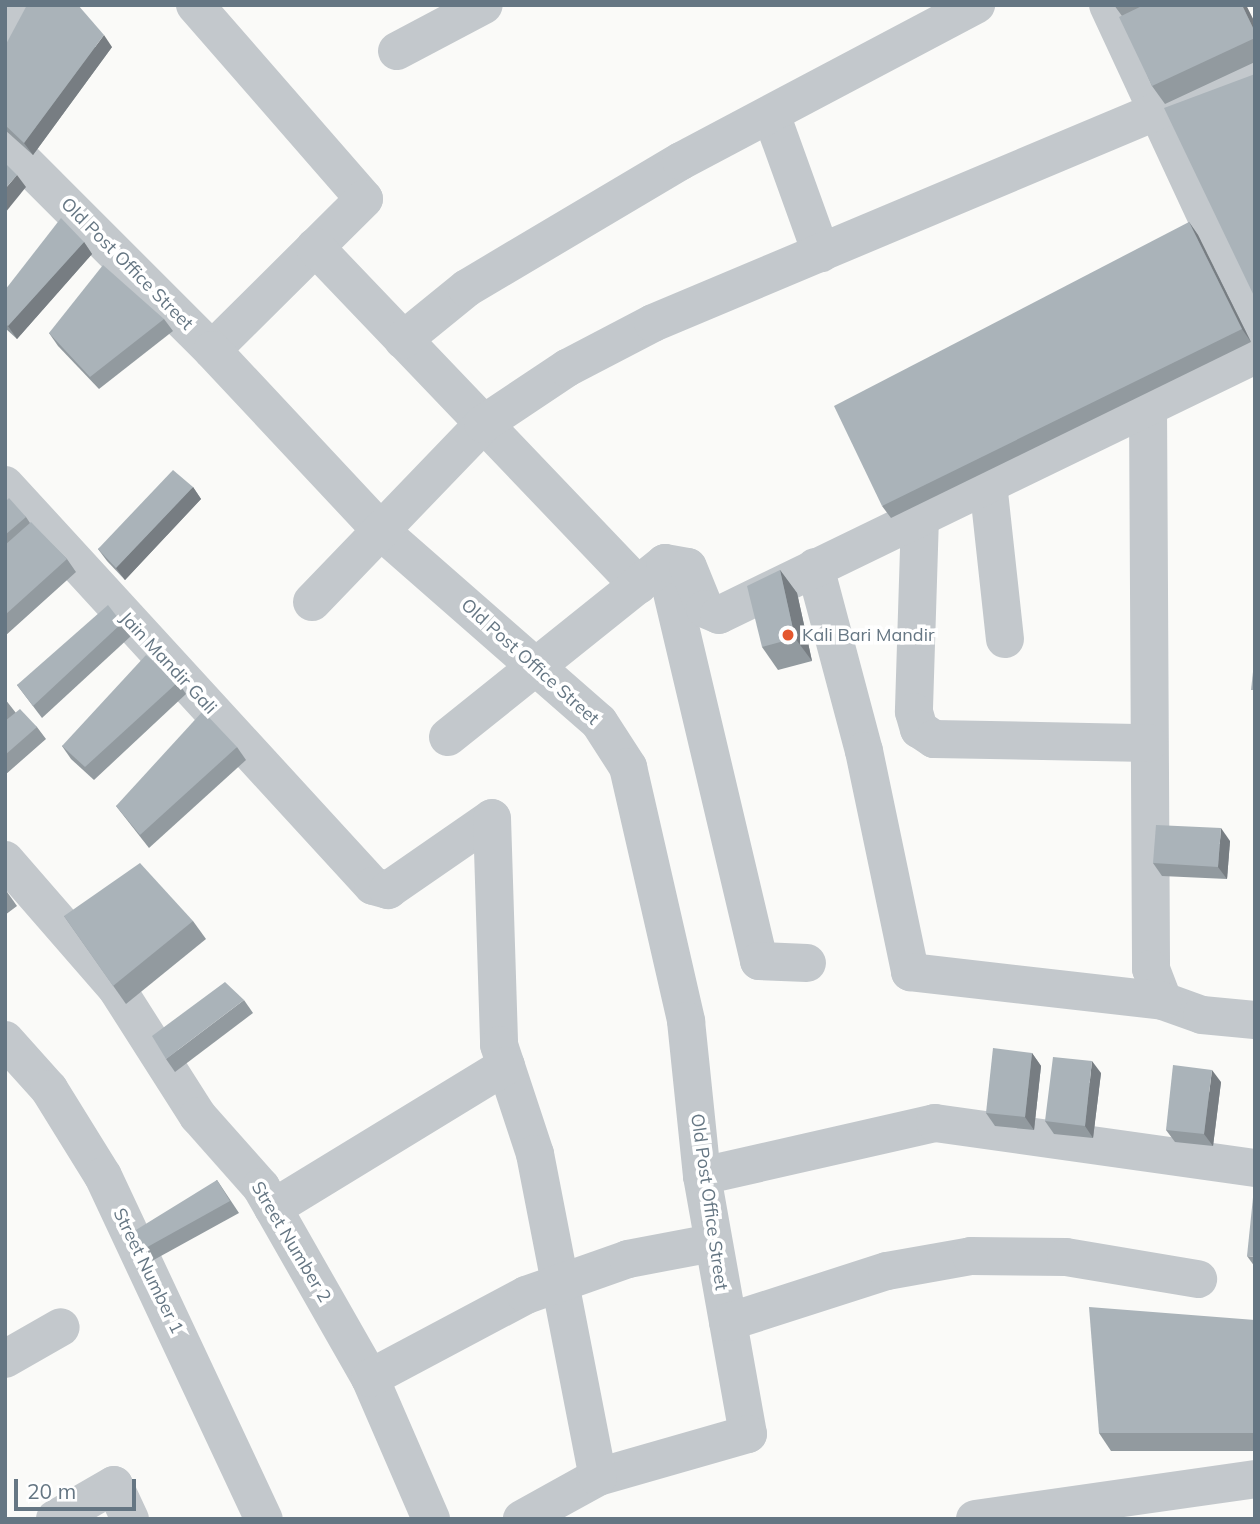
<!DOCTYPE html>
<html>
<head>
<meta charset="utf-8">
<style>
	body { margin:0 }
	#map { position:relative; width:1260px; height:1524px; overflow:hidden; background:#fafaf8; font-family:Mulish,sans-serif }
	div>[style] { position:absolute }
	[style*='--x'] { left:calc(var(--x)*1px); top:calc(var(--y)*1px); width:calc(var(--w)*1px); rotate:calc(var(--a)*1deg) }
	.minor>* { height:38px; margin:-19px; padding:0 19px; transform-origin:19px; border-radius:19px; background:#c3c8cc }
	.wall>* { inset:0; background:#929a9f }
	.shaded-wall>* { inset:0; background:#777d82 }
	.building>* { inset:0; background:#aab3b9 }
	.dots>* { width:19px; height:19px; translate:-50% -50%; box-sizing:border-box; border:4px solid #fff; border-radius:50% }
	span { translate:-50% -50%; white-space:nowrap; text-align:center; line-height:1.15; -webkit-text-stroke:7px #fff; paint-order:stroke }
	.street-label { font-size:18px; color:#657683 }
	.poi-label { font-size:18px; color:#657683 }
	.left { translate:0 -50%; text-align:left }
	.frame { position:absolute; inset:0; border:7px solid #657683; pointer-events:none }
	.scale { position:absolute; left:14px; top:1479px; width:122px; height:32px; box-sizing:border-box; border:4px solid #657683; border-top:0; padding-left:9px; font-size:21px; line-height:24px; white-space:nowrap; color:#657683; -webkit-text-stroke:5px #fff; paint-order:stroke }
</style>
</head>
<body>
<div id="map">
	<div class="minor">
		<div style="--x:195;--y:5;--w:257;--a:48.9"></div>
		<div style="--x:364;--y:199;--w:214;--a:135.2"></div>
		<div style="--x:1108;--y:5;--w:349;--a:65.1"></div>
		<div style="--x:5;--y:28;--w:26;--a:-61"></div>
		<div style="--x:397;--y:51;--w:98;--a:-27.9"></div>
		<div style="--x:771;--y:114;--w:148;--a:70.2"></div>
		<div style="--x:5;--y:143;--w:293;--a:45"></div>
		<div style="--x:212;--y:350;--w:250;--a:46.9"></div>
		<div style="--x:383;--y:533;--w:287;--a:41.2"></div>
		<div style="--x:599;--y:722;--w:54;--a:57.2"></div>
		<div style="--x:628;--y:767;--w:261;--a:77.1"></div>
		<div style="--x:686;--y:1021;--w:156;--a:84.1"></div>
		<div style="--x:702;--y:1176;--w:262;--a:79.9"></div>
		<div style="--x:748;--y:1434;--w:156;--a:164"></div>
		<div style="--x:598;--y:1477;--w:87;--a:151.1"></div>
		<div style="--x:315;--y:247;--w:468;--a:46.3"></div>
		<div style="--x:403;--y:340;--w:82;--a:-39.1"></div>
		<div style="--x:467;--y:288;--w:249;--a:-30.7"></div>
		<div style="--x:681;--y:161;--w:334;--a:-27.9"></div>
		<div style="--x:1148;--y:406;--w:563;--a:89.69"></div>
		<div style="--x:1151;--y:969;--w:34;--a:69"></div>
		<div style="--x:1163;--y:1001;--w:41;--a:19.7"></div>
		<div style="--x:1202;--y:1015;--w:53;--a:5.4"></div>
		<div style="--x:988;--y:483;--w:157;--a:83.8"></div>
		<div style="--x:5;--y:485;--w:544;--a:47.46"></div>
		<div style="--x:373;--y:886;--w:16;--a:15"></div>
		<div style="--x:388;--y:890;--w:126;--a:-34.7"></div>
		<div style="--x:920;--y:517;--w:195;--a:91.8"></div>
		<div style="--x:914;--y:712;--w:18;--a:74"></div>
		<div style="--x:919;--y:729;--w:18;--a:34"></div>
		<div style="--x:934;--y:739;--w:215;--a:1.1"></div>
		<div style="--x:665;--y:563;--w:409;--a:76.7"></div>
		<div style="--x:759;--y:961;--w:48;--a:2.4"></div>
		<div style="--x:815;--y:567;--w:190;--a:75.1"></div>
		<div style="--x:864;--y:751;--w:226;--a:78.2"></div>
		<div style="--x:910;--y:972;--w:255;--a:6.5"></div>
		<div style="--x:312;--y:602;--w:247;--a:-46.1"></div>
		<div style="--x:483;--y:424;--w:101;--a:-33.7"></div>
		<div style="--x:567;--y:368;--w:97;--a:-27.6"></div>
		<div style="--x:653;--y:323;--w:653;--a:-22.8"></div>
		<div style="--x:448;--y:737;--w:278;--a:-38.7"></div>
		<div style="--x:665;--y:563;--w:23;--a:10"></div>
		<div style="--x:688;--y:567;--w:45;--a:68"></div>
		<div style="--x:705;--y:609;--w:15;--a:23"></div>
		<div style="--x:719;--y:615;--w:596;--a:-25.88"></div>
		<div style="--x:492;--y:818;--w:227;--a:88.2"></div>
		<div style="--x:499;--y:1045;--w:115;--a:71.7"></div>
		<div style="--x:535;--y:1154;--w:329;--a:79"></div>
		<div style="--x:5;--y:860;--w:171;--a:49"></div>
		<div style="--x:117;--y:989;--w:151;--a:57.5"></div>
		<div style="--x:198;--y:1116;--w:95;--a:48.4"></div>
		<div style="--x:261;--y:1187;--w:220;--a:60.3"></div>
		<div style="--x:370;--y:1378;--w:154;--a:66.6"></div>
		<div style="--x:5;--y:1040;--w:66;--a:48.1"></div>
		<div style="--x:49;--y:1089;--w:102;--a:58.2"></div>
		<div style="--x:103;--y:1176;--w:379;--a:64.9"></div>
		<div style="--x:702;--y:1176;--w:239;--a:-12.8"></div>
		<div style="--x:935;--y:1123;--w:323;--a:8"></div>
		<div style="--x:273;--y:1208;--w:273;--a:-31.4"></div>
		<div style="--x:728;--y:1322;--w:167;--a:-17.8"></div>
		<div style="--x:887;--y:1271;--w:85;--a:-10.1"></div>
		<div style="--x:971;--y:1256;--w:95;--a:0.6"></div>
		<div style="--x:1066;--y:1257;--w:134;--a:9.5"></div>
		<div style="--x:5;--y:1359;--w:64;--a:-29.7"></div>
		<div style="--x:370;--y:1378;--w:177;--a:-28"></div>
		<div style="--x:526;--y:1295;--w:108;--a:-19.4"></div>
		<div style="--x:628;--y:1259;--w:86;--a:-10.7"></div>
		<div style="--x:55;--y:1519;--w:68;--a:-30"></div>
		<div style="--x:114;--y:1485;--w:38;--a:65"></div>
		<div style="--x:975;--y:1519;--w:283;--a:-8.1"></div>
	</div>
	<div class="wall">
		<div style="clip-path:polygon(1114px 5px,1246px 5px,1255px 23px,1255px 62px,1165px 104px,1152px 86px,1122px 16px)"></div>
		<div style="clip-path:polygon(5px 46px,112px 47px,33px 155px,5px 130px)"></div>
		<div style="clip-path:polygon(1189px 222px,1198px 235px,1251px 342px,891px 518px,882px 506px)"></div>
		<div style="clip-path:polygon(84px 242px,92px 254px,17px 339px,5px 328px,5px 290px)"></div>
		<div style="clip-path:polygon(164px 319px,173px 331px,99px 389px,58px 346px,49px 333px)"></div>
		<div style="clip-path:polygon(193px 487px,201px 499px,125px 580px,107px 561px,98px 549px)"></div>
		<div style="clip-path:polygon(5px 502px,26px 517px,30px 523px,67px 559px,76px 572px,5px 636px)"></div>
		<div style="clip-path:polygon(780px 570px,797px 593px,812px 661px,778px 670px,762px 647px)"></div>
		<div style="clip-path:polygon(122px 623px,131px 636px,42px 718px,17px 685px)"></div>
		<div style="clip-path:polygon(178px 682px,186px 694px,94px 780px,71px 759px,62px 746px)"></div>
		<div style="clip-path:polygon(5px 699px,16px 713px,37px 727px,46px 739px,5px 775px)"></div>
		<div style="clip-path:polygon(237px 747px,246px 760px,149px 848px,116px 806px)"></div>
		<div style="clip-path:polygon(1230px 841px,1227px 879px,1162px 876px,1153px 863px)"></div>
		<div style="clip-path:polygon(5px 889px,17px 906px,5px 915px)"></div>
		<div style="clip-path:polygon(64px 916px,193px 921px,206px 939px,126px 1004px)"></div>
		<div style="clip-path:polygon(244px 1000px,253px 1013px,175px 1072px,166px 1059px)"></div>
		<div style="clip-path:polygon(1032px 1053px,1041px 1066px,1034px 1130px,995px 1126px,986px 1113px)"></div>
		<div style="clip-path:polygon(1101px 1073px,1093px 1138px,1054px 1134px,1045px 1121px)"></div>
		<div style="clip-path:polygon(1221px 1082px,1213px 1146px,1175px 1142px,1166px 1130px)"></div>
		<div style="clip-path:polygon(217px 1180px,239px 1213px,150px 1262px,142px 1250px)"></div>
		<div style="clip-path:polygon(1247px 1256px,1255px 1257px,1255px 1267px)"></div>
		<div style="clip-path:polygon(1255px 1320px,1255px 1451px,1111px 1451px,1099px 1433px)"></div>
	</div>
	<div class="shaded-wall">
		<div style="clip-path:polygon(1242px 5px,1246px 5px,1255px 23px,1255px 32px)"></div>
		<div style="clip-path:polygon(104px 35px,112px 47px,33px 155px,24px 143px)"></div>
		<div style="clip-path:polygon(17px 175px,26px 187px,5px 213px,5px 189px)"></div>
		<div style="clip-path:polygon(1189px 222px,1198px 235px,1251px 342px,1242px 329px)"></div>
		<div style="clip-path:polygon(84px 242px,92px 254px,17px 339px,8px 326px)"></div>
		<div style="clip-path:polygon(193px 487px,201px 499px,125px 580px,116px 568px)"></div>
		<div style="clip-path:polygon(780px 570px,797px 593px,812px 661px,795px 638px)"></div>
		<div style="clip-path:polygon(1221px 828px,1230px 841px,1227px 879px,1218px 867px)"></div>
		<div style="clip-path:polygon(1032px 1053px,1041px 1066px,1034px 1130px,1025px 1117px)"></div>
		<div style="clip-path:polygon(1092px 1061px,1101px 1073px,1093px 1138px,1085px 1126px)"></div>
		<div style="clip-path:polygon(1212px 1070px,1221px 1082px,1213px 1146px,1204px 1134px)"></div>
	</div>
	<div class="building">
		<div style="clip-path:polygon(27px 5px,78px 5px,104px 35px,24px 143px,5px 125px,5px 46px)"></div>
		<div style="clip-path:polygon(1144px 5px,1242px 5px,1255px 32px,1255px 38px,1152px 86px,1119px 17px)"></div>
		<div style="clip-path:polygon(1255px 74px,1255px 298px,1164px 108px)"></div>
		<div style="clip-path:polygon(5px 163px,17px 175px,5px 189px)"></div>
		<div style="clip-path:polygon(61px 218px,84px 242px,8px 326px,5px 323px,5px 290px)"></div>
		<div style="clip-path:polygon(1189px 222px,1242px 329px,882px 506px,834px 406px)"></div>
		<div style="clip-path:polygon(103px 265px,164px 319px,90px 377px,49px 333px)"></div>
		<div style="clip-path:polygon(173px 470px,193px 487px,116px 568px,98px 549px)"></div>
		<div style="clip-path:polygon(9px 498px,26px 517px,5px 535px,5px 502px)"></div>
		<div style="clip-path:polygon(31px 522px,67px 559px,5px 615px,5px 545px)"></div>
		<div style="clip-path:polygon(780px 570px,795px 638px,762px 647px,747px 586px)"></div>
		<div style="clip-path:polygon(108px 605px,122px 623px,33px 706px,17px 685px)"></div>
		<div style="clip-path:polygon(1255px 654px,1255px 690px,1251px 690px)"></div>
		<div style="clip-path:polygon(146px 655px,178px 682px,85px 767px,62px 746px)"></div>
		<div style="clip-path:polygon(20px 709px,37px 727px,5px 755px,5px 721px)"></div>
		<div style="clip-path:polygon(203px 711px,237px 747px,140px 835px,116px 806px)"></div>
		<div style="clip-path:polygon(1156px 825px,1221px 828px,1218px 867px,1153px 863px)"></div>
		<div style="clip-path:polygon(140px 863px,193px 921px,113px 986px,64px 916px)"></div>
		<div style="clip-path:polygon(225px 982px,244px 1000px,166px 1059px,152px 1036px)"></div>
		<div style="clip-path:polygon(993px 1048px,1032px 1053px,1025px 1117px,986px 1113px)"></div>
		<div style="clip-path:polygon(1053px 1057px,1092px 1061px,1085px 1126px,1045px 1121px)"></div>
		<div style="clip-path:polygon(1173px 1065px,1212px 1070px,1204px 1134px,1166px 1130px)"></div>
		<div style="clip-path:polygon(1255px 1178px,1255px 1257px,1247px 1256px)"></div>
		<div style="clip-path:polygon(217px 1180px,230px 1201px,142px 1250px,131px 1233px)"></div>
		<div style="clip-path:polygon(1089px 1307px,1255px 1320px,1255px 1433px,1099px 1433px)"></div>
	</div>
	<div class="dots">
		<div style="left:788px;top:635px;background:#e4572e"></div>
	</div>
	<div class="street-label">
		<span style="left:127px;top:264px;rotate:45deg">Old Post Office Street</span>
		<span style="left:530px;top:662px;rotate:42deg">Old Post Office Street</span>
		<span style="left:168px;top:663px;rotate:47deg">Jain Mandir Gali</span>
		<span style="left:709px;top:1202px;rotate:82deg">Old Post Office Street</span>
		<span style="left:291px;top:1242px;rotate:59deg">Street Number 2</span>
		<span style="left:148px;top:1271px;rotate:64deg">Street Number 1</span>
	</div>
	<div class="poi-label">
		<span class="left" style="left:802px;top:635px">Kali Bari Mandir</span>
	</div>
	<div class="frame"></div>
	<div class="scale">20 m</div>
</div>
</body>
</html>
